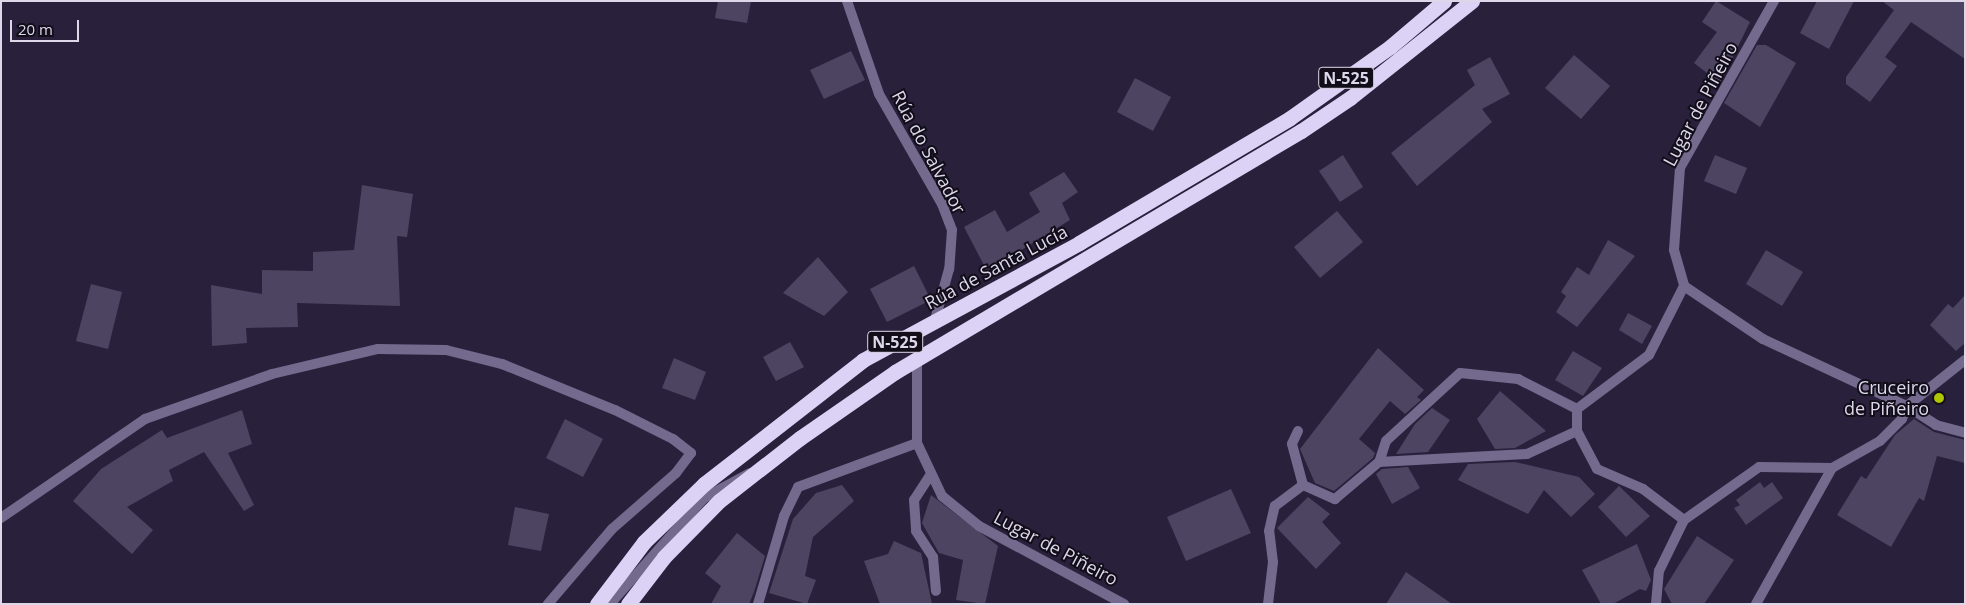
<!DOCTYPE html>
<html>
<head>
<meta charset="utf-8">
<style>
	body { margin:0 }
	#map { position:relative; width:1966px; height:605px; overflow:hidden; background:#29213c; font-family:"Open Sans",sans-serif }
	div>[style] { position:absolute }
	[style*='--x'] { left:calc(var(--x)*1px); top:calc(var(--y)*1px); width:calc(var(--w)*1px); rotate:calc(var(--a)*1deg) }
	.building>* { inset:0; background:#4c4461 }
	.street>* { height:10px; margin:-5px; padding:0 5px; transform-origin:5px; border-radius:5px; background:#736a8d }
	.highway>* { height:15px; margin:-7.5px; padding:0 7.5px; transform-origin:7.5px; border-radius:7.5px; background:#dbd2f5 }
	.dots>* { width:14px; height:14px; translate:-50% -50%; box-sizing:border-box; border:2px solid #110d19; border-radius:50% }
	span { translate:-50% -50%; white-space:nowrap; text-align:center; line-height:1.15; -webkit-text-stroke:4px #110d19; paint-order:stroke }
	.shield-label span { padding:1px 4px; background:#110d19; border:1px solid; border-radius:4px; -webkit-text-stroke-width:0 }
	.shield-label { font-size:16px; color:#dcd8ea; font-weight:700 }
	.street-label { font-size:18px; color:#dcd8ea }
	.poi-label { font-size:18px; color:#dcd8ea }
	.right { translate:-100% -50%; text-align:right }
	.frame { position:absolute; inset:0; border:2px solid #dcd8ea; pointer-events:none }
	.scale { position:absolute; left:10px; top:20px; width:69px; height:22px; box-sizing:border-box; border:2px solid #dcd8ea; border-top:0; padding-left:6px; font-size:15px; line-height:18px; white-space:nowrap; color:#dcd8ea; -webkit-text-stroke:4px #110d19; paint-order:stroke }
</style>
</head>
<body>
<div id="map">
	<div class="building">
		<div style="clip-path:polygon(718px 1px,751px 1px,747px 23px,715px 18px)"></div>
		<div style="clip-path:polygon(1716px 1px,1750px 22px,1720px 83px,1694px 63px,1717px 32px,1702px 22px)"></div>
		<div style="clip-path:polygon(1817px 1px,1854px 1px,1829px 49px,1800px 33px)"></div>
		<div style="clip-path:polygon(1882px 1px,1965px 1px,1965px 59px,1911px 22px,1885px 57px,1897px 66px,1870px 102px,1846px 84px,1846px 77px,1894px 10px)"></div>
		<div style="clip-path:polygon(1757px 45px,1766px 45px,1796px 63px,1760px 127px,1724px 103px)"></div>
		<div style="clip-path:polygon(851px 51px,865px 80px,824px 99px,810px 70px)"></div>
		<div style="clip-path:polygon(1574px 55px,1610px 86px,1581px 119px,1545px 88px)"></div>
		<div style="clip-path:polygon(1490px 57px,1510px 94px,1482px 109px,1492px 122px,1417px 186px,1391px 153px,1475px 85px,1467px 70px)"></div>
		<div style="clip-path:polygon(1135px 78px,1171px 97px,1153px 131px,1117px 112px)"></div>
		<div style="clip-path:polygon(1343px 155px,1363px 187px,1340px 202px,1319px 171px)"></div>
		<div style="clip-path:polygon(1715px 155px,1747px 168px,1736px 194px,1704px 181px)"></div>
		<div style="clip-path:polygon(1064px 172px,1078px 192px,1062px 203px,1070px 220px,987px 271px,964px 227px,995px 210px,1007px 232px,1040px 212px,1029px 193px)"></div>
		<div style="clip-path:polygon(362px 185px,413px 194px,407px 237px,397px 236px,400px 306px,297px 303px,298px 327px,246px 328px,247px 343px,212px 346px,211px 285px,262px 294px,262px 270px,313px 271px,313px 252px,354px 250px)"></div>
		<div style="clip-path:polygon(1337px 211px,1363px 242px,1320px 278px,1294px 247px)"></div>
		<div style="clip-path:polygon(1608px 240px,1635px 256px,1577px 327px,1556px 312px,1566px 296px,1561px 292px,1577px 267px,1589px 275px)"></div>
		<div style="clip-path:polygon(1766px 250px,1803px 272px,1782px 306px,1746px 284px)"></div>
		<div style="clip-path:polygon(818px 257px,848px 292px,824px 316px,783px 293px)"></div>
		<div style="clip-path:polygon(914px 266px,931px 300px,887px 322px,870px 289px)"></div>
		<div style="clip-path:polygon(91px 284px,122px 292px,108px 349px,76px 341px)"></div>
		<div style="clip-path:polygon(1965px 295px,1965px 343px,1956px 351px,1930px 325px,1948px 304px,1953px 308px)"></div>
		<div style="clip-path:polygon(1628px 313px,1652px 326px,1642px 344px,1619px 330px)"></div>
		<div style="clip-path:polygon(790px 342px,804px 367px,776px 381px,763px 357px)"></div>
		<div style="clip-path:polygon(1378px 348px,1424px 390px,1417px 397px,1421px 400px,1405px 414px,1390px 401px,1359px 439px,1375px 453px,1373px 458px,1334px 491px,1315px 483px,1300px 449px)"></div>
		<div style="clip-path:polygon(1573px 351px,1602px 368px,1583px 396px,1555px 380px)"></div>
		<div style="clip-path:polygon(674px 358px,706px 372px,695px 400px,662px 388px)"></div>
		<div style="clip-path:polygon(1500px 391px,1546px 431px,1515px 448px,1495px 449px,1477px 419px)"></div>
		<div style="clip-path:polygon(1432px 408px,1450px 420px,1428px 452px,1396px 454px,1415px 424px)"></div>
		<div style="clip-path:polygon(242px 410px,252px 444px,228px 453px,254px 505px,244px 511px,204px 452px,169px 470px,173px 481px,127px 507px,153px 530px,132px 554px,73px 501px,101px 469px,162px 430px,167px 438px)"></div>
		<div style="clip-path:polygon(565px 419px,603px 439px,583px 477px,546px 458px)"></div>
		<div style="clip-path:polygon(1914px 419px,1934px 432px,1965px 440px,1965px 463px,1937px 456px,1924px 501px,1919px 498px,1891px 547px,1837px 515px,1861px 476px,1866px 479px,1895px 435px)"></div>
		<div style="clip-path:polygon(1515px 462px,1579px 477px,1595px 494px,1571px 517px,1544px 490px,1528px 514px,1458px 480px,1468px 464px)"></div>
		<div style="clip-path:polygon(1408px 467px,1420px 488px,1392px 504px,1376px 474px,1382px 469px)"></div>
		<div style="clip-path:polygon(1760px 482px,1764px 488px,1772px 482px,1783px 498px,1746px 525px,1734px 508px,1740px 505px,1736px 500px)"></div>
		<div style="clip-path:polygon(842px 485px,854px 501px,813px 537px,805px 576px,816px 580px,807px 604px,769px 593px,793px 519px,816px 493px)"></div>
		<div style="clip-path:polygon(1619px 486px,1650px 516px,1626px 537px,1598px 507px)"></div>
		<div style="clip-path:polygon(1231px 489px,1251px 533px,1186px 561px,1167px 517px)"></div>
		<div style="clip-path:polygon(931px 495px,998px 546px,985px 604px,956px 600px,963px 560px,939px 553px,922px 523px)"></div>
		<div style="clip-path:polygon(1308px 497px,1330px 514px,1322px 522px,1341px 543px,1316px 569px,1277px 528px)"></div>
		<div style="clip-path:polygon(515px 507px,549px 514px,541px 551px,508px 545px)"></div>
		<div style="clip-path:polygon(737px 533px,765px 556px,754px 592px,749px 604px,711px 604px,721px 586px,705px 573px)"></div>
		<div style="clip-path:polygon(1697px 536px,1734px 560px,1704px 604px,1672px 604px,1664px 589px)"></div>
		<div style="clip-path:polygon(894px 541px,921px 553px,932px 604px,880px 604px,864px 561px,888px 554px)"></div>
		<div style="clip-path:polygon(1637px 544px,1651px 580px,1646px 591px,1640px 589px,1613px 604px,1601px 604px,1582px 570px)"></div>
		<div style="clip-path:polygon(1406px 572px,1452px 604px,1386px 604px)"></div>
	</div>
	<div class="street">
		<div style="--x:847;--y:1;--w:98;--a:71"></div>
		<div style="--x:879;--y:94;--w:127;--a:60.2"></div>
		<div style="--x:942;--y:204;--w:28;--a:69"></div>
		<div style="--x:952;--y:230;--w:39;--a:94"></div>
		<div style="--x:949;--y:269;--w:53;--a:105.4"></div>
		<div style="--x:1774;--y:1;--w:192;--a:119.4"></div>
		<div style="--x:1680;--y:168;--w:82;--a:94.2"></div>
		<div style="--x:1674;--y:250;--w:37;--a:74"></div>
		<div style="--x:1684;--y:286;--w:95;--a:33.9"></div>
		<div style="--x:1763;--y:339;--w:159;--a:25"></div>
		<div style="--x:1907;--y:406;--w:35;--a:33"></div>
		<div style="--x:1936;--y:425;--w:30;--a:15"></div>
		<div style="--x:917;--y:360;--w:83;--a:90"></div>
		<div style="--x:917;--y:443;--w:59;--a:64.7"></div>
		<div style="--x:942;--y:496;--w:48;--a:39"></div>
		<div style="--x:979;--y:526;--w:165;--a:28.3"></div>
		<div style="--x:1577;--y:409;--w:90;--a:-36.9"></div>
		<div style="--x:1649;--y:355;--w:77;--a:-63.1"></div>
		<div style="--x:1298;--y:431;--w:14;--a:115"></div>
		<div style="--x:1292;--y:444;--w:42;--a:75"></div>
		<div style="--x:1303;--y:485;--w:35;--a:24"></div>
		<div style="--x:1335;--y:499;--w:57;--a:-40.1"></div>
		<div style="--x:1379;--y:462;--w:148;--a:-3.1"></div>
		<div style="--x:1527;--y:454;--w:55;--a:-24.7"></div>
		<div style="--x:1577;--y:431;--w:22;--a:-90"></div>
		<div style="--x:1577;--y:409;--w:66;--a:-153"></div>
		<div style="--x:1518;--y:379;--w:58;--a:-174.1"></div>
		<div style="--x:1460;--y:373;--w:100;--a:137.4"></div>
		<div style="--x:1386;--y:441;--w:22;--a:108"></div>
		<div style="--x:1577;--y:431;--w:43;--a:62.2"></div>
		<div style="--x:1597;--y:469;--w:50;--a:23.5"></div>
		<div style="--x:1643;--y:489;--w:51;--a:37.1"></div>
		<div style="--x:931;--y:474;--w:31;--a:123"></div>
		<div style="--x:914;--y:500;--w:31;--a:86"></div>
		<div style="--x:916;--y:531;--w:31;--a:57"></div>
		<div style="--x:933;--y:557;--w:34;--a:85"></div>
		<div style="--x:1;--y:518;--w:175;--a:-34.5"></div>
		<div style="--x:145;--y:419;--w:135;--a:-19.5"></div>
		<div style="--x:272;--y:374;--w:109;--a:-13.3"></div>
		<div style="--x:378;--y:349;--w:68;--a:0.8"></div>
		<div style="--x:446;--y:350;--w:58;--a:14"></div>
		<div style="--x:502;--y:364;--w:122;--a:22.2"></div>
		<div style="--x:615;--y:410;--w:65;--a:26.6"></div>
		<div style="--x:673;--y:439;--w:23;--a:38"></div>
		<div style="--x:691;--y:453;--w:25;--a:127"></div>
		<div style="--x:676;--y:473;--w:85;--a:138.8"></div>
		<div style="--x:612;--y:529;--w:99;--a:130.5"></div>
		<div style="--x:610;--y:604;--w:142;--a:-48.4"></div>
		<div style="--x:704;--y:498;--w:52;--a:-28.5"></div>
		<div style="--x:758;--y:604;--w:92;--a:-73.5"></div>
		<div style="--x:784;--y:516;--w:32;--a:-64"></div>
		<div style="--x:798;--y:487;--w:127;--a:-20.3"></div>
		<div style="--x:1268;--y:604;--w:42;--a:-83.2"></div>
		<div style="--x:1273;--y:562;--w:31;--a:-97"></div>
		<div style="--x:1269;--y:531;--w:26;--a:-77"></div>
		<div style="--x:1275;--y:506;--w:35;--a:-37"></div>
		<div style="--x:1656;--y:604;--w:33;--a:-85"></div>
		<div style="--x:1659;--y:571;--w:57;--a:-63.9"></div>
		<div style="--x:1684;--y:520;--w:92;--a:-35.2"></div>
		<div style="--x:1759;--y:467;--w:73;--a:0.8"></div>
		<div style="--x:1756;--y:604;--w:156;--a:-60.8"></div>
		<div style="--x:1832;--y:468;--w:55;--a:-29.4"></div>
		<div style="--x:1880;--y:441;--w:31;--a:-45"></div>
		<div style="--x:1902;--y:419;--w:14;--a:-69"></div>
		<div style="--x:1907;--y:406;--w:74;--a:-38.4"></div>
	</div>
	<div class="highway">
		<div style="--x:597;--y:604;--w:78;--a:-52.8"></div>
		<div style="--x:644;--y:542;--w:83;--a:-44"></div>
		<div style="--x:704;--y:484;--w:202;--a:-37.9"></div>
		<div style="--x:863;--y:360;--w:246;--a:-28.4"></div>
		<div style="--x:1079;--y:243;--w:245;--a:-30.6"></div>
		<div style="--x:1290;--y:118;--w:123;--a:-35.4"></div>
		<div style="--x:1390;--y:47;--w:71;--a:-40.4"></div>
		<div style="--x:628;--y:604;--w:59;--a:-52.5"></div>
		<div style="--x:664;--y:557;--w:78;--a:-45.5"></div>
		<div style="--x:719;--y:501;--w:103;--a:-37.9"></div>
		<div style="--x:800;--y:438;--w:116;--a:-34.8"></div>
		<div style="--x:895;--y:372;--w:472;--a:-30.7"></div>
		<div style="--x:1301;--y:131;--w:59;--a:-34"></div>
		<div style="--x:1350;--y:98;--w:156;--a:-38.5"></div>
	</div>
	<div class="dots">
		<div style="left:1939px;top:398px;background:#b0c501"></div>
	</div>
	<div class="shield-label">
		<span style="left:1346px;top:78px">N-525</span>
		<span style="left:895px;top:342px">N-525</span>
	</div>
	<div class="street-label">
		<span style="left:1700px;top:104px;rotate:-62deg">Lugar de Piñeiro</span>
		<span style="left:929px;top:152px;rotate:62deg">Rúa do Salvador</span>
		<span style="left:996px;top:267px;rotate:-28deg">Rúa de Santa Lucía</span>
		<span style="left:1056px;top:548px;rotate:28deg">Lugar de Piñeiro</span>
	</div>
	<div class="poi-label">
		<span class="right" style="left:1929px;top:398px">Cruceiro<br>de Piñeiro</span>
	</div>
	<div class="frame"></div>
	<div class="scale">20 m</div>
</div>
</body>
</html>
